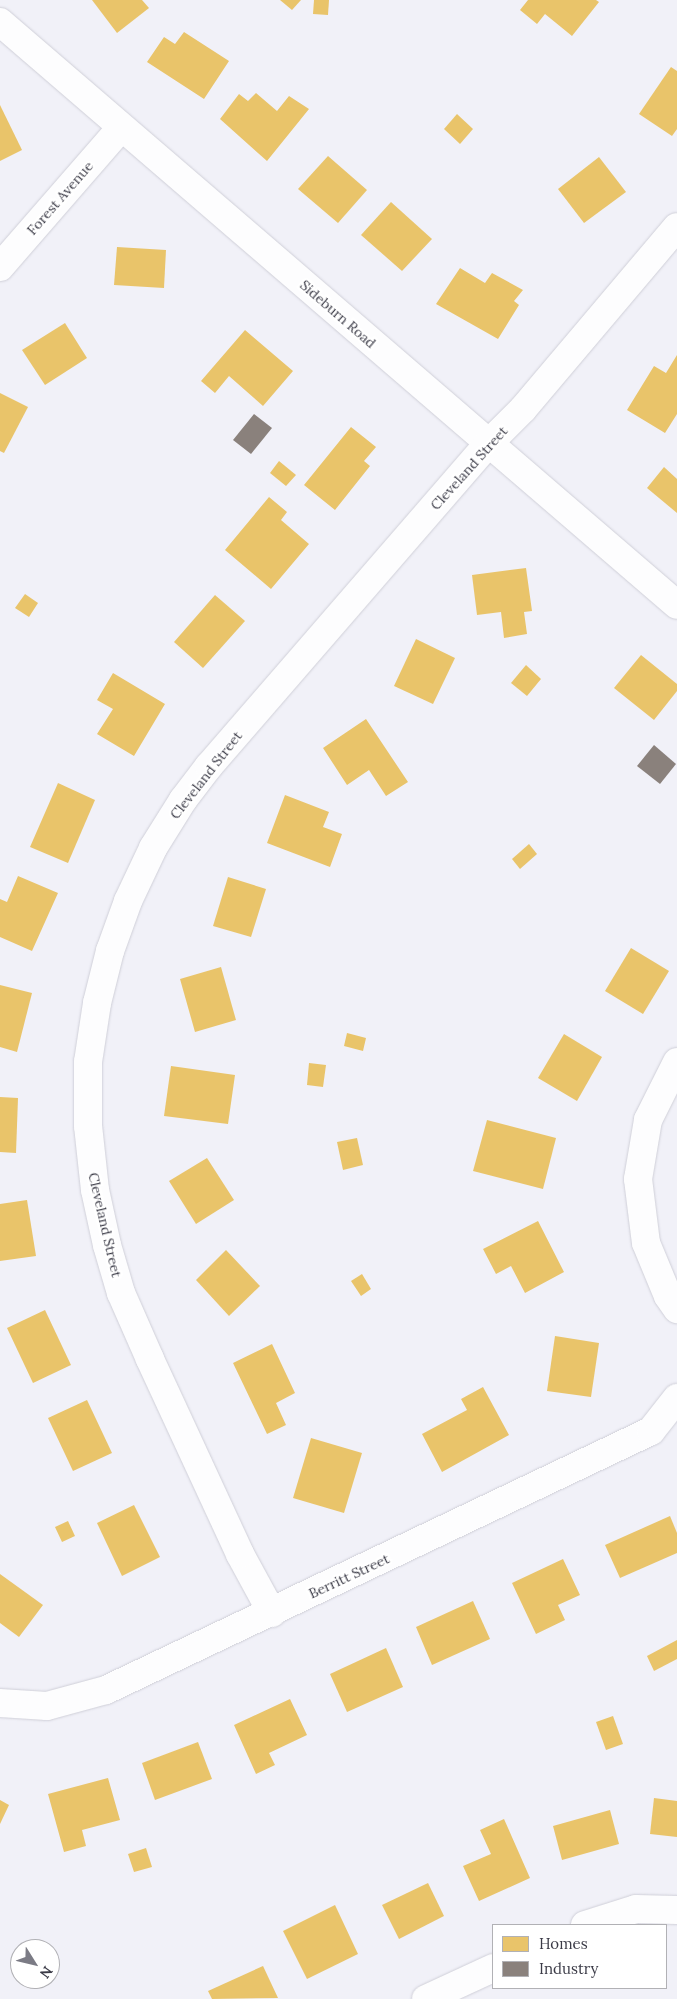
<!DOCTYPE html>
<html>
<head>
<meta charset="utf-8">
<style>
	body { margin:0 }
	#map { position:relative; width:677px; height:1999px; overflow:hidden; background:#f1f1f8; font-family:Lora,serif }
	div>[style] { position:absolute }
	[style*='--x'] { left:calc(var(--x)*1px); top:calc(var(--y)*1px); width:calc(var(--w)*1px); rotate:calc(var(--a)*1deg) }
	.homes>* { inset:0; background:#e9c46a }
	.industry>* { inset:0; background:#8a817c }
	.roads { filter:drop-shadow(0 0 1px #cfcfd8) drop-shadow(0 0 1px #cfcfd8) }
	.street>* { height:28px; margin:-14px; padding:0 14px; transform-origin:14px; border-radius:14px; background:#fdfdfe }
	span { translate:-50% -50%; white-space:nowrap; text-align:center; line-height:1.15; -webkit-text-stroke:5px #fff; paint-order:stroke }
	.street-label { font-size:14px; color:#3b3b47 }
	.legend { position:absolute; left:492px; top:1924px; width:175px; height:65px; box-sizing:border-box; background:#fff; border:1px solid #b1b1b5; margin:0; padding:6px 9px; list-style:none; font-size:15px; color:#3b3b47 }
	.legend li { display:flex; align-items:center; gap:10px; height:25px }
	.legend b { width:25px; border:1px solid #b1b1b5 }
	.north { position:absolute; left:10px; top:1939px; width:50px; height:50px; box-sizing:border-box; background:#fff; border:1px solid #b1b1b5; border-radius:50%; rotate:126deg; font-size:14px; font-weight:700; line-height:20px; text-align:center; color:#3b3b47 }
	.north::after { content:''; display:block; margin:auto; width:18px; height:22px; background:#7b7b85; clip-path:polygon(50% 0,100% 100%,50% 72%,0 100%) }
</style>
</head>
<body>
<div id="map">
	<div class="homes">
		<div style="clip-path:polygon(92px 0,142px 0,149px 8px,117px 33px)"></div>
		<div style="clip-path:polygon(280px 0,301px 0,292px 10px)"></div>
		<div style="clip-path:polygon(314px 0,329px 0,328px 15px,313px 14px)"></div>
		<div style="clip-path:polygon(528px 0,596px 0,599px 2px,572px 36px,545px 14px,537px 24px,520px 10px)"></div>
		<div style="clip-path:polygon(184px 32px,229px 61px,204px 99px,147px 62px,164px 37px,175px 44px)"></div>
		<div style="clip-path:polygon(671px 67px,677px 71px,677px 129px,672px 136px,639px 114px)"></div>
		<div style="clip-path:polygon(256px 93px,277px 111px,289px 96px,309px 109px,267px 161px,220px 119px,239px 94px,248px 101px)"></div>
		<div style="clip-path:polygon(0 105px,22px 150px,0 161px)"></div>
		<div style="clip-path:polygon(457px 114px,473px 129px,460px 144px,444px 129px)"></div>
		<div style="clip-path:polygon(328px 156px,367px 190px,338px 223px,298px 189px)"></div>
		<div style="clip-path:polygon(599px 157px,626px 192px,584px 223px,558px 189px)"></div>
		<div style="clip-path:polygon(391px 202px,432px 239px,402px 271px,361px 235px)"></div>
		<div style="clip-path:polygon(117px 247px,166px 250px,164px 288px,114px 285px)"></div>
		<div style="clip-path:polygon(460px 268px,485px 283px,492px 273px,523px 290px,514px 301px,519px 305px,498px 339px,436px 304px)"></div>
		<div style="clip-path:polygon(65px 323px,87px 358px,45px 385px,22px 350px)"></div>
		<div style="clip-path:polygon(245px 330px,293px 371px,263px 406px,229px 376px,215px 393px,201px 381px)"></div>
		<div style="clip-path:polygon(677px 355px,677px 414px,665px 433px,627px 410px,654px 366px,666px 373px)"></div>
		<div style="clip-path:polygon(0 393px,28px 407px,4px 453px,0 451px)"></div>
		<div style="clip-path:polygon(351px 427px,376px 447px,364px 461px,370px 466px,335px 510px,304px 485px)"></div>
		<div style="clip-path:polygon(279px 461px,296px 475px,286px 486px,270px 473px)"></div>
		<div style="clip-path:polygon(664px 467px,677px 479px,677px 513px,647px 488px)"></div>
		<div style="clip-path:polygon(269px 497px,287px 512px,281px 520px,309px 544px,271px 589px,225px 550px)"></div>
		<div style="clip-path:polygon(526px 568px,532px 611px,524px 612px,527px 634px,504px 638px,501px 612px,477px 615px,472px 575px)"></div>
		<div style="clip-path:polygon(25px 594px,38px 603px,29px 617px,15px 608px)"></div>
		<div style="clip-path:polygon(215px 595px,245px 621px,203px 668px,174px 642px)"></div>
		<div style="clip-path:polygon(416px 639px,455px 658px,433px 704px,394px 686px)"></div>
		<div style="clip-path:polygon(641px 655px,677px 684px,677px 691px,654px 720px,614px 688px)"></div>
		<div style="clip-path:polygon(526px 665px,541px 679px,527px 696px,511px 683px)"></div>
		<div style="clip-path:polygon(113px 673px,165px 704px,134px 756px,97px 734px,113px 709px,97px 700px)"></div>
		<div style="clip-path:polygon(366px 719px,408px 782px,386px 796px,369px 770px,347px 785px,323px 748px)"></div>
		<div style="clip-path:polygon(58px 783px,95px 800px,68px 863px,30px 847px)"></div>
		<div style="clip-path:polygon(285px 795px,329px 812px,323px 827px,342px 834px,330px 867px,267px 843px)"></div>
		<div style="clip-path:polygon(529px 844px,537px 854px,520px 869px,512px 859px)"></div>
		<div style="clip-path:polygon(18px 876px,58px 893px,32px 951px,0 937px,0 899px,7px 902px)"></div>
		<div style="clip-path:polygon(228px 877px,266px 889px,251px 937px,213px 926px)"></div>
		<div style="clip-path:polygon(631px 948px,669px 971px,643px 1014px,605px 991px)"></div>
		<div style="clip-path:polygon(221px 967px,236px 1020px,195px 1032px,180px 979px)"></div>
		<div style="clip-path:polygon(0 985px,32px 993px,17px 1052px,0 1047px)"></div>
		<div style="clip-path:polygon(347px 1033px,366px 1038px,363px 1051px,344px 1046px)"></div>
		<div style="clip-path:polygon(564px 1034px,602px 1057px,577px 1101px,538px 1078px)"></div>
		<div style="clip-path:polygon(309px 1063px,326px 1065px,323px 1087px,307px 1085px)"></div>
		<div style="clip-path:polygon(171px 1066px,235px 1075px,228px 1124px,164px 1116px)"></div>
		<div style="clip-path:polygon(0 1097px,18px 1098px,16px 1153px,0 1152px)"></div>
		<div style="clip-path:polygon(487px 1120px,556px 1138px,543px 1189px,473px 1171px)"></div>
		<div style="clip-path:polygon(357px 1138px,363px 1165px,343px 1170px,337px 1142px)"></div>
		<div style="clip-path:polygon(207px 1158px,234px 1200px,196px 1224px,169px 1181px)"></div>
		<div style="clip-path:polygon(27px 1200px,36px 1256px,0 1261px,0 1204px)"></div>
		<div style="clip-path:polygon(538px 1221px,564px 1272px,525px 1293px,511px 1266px,496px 1274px,483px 1249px)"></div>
		<div style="clip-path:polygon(226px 1250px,260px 1286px,229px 1316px,196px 1280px)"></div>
		<div style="clip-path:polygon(362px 1274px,371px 1289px,361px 1296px,351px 1281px)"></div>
		<div style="clip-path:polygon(45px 1310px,71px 1365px,33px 1383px,7px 1328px)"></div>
		<div style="clip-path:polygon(555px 1336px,599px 1343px,591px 1397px,547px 1391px)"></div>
		<div style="clip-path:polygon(272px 1344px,295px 1393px,276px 1403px,286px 1425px,267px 1434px,233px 1363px)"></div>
		<div style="clip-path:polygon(483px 1387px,509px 1435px,442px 1472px,422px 1434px,467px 1410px,461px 1399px)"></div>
		<div style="clip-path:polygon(87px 1400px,112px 1453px,73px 1471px,48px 1418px)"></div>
		<div style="clip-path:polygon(311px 1438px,362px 1453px,344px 1513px,293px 1498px)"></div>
		<div style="clip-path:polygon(134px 1505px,160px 1557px,122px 1576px,97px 1523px)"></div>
		<div style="clip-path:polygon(670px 1516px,677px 1533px,677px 1553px,620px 1578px,605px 1545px)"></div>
		<div style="clip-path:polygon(68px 1521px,75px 1536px,62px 1542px,55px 1527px)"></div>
		<div style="clip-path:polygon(563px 1559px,580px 1595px,558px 1605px,565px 1620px,536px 1634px,512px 1583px)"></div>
		<div style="clip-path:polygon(0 1574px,43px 1605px,19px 1637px,0 1623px)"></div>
		<div style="clip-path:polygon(473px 1601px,490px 1639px,432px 1665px,416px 1627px)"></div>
		<div style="clip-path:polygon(677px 1640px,677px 1659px,654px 1671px,647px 1656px)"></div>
		<div style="clip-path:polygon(386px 1648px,403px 1687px,347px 1712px,330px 1674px)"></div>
		<div style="clip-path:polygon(290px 1699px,307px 1735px,269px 1753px,275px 1765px,256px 1774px,234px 1725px)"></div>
		<div style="clip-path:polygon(613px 1716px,623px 1744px,606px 1750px,596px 1722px)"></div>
		<div style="clip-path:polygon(198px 1742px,212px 1779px,155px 1800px,142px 1763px)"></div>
		<div style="clip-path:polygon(108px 1778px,120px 1820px,82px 1830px,86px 1846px,64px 1852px,48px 1794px)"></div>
		<div style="clip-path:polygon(654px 1798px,677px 1801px,677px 1837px,650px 1834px)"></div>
		<div style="clip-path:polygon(0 1800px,9px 1805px,0 1824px)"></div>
		<div style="clip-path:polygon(610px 1810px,619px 1844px,562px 1860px,553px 1826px)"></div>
		<div style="clip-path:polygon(504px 1819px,530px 1878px,479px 1901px,463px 1866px,491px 1854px,480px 1830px)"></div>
		<div style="clip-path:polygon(146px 1848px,152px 1867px,134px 1872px,128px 1854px)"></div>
		<div style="clip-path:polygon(428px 1883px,444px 1916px,399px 1939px,382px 1905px)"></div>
		<div style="clip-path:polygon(335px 1905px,358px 1954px,307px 1979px,283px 1931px)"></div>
		<div style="clip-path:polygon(263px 1966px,278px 1998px,212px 1999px,208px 1991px)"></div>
	</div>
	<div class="industry">
		<div style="clip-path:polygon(254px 414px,272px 428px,251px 454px,233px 440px)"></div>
		<div style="clip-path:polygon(654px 745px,676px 764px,660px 784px,637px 766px)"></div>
	</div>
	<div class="roads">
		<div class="street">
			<div style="--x:0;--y:22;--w:893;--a:40.73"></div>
			<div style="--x:0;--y:267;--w:184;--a:-49"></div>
			<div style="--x:677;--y:1062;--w:65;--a:116.6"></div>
			<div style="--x:648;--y:1120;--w:60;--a:99.6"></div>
			<div style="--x:638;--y:1179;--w:64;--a:82.9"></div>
			<div style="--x:646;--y:1243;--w:57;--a:67.5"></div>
			<div style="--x:668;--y:1296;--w:16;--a:55"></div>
			<div style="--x:272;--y:1613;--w:67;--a:-118.5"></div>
			<div style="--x:240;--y:1554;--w:215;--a:-114.8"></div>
			<div style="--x:150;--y:1359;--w:72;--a:-113.7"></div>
			<div style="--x:121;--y:1293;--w:50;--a:-106.3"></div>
			<div style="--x:107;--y:1245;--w:56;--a:-102.3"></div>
			<div style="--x:95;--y:1190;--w:64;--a:-96.2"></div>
			<div style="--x:88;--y:1126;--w:64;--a:-90"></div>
			<div style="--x:88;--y:1062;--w:60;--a:-81.3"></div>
			<div style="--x:97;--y:1003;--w:54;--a:-76"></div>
			<div style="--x:110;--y:951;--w:53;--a:-70.2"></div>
			<div style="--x:128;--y:901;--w:59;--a:-64.7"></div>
			<div style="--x:153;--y:848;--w:57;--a:-58"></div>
			<div style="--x:183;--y:800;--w:43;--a:-52.6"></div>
			<div style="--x:209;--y:766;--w:427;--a:-49.1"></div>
			<div style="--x:489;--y:443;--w:48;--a:-45"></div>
			<div style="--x:523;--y:409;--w:238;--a:-49.8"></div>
			<div style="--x:0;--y:1703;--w:47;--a:3.7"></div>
			<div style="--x:47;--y:1706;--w:61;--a:-15.2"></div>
			<div style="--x:106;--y:1690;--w:603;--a:-25.42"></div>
			<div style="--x:651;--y:1431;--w:42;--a:-51.8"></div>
			<div style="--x:585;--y:1925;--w:53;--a:-17.4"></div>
			<div style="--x:636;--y:1909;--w:41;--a:1.4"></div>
			<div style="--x:426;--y:1999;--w:74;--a:-24.8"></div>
		</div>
	</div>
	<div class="street-label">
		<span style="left:60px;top:198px;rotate:-49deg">Forest Avenue</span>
		<span style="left:338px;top:314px;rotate:41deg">Sideburn Road</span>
		<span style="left:469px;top:468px;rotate:-48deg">Cleveland Street</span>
		<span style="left:206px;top:775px;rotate:-52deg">Cleveland Street</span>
		<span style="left:105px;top:1225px;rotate:77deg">Cleveland Street</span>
		<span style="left:349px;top:1576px;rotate:-25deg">Berritt Street</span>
	</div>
	<ul class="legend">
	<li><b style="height:14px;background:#e9c46a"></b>Homes</li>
	<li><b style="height:14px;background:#8a817c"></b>Industry</li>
	</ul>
	<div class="north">N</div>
</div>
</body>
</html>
